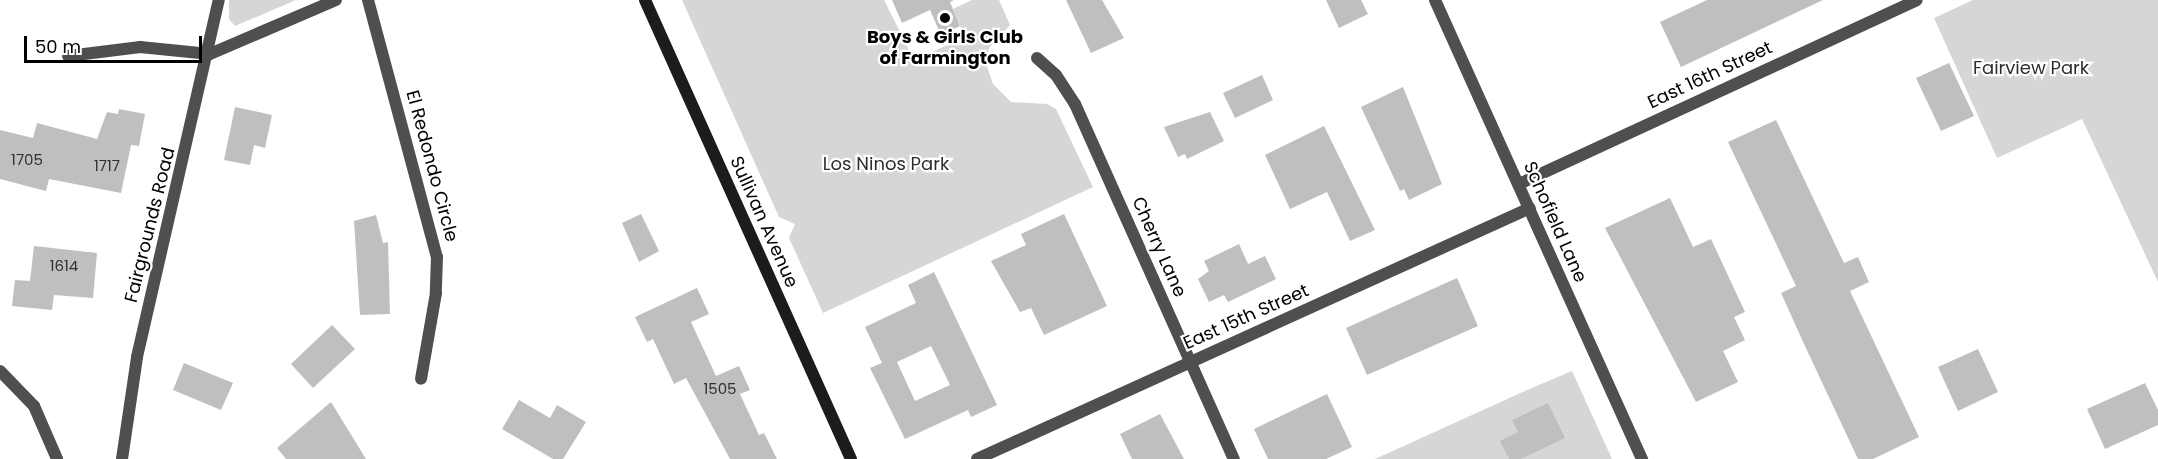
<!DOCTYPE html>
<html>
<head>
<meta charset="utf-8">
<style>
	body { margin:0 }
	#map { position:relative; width:2158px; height:459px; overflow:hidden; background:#fff; font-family:Poppins,sans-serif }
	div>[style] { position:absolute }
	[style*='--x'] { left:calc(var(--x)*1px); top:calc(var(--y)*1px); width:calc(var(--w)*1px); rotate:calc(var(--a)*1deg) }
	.green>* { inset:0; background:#d6d6d6 }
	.building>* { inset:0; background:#bfbfbf }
	.street>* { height:12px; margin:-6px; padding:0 6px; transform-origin:6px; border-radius:6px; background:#4f4f4f }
	.secondary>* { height:12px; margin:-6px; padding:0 6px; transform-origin:6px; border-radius:6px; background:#1c1c1c }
	.dots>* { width:16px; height:16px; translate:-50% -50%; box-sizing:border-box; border:3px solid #fff; border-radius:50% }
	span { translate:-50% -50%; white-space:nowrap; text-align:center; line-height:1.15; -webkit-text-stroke:4.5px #fff; paint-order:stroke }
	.number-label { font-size:15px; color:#303030 }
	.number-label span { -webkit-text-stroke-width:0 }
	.poi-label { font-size:18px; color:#000; font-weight:700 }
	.park-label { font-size:18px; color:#2d2d2d }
	.street-label { font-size:18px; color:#000 }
	.scale { position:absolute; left:24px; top:36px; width:178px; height:27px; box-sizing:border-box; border:3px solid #000; border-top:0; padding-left:8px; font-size:18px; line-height:21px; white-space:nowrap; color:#000; -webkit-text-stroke:4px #fff; paint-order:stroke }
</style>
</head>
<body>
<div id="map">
	<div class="green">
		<div style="clip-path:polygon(229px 0,296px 0,235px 26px,229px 19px)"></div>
		<div style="clip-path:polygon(682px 0,884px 0,914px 60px,965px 37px,953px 9px,972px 0,999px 0,1010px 25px,989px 48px,987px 66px,993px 84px,1011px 102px,1047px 104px,1056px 109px,1093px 187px,823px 313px,789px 238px,795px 224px,779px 217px)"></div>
		<div style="clip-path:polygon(1973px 0,2158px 0,2158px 282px,2082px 119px,1997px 158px,1934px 18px)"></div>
		<div style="clip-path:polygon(1572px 371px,1612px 459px,1375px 459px,1527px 390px)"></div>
	</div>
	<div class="building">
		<div style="clip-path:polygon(892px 0,954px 0,950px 2px,960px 26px,941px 35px,930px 10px,902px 23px)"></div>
		<div style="clip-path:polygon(1066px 0,1102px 0,1124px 38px,1091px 53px)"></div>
		<div style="clip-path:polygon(1326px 0,1361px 0,1368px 14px,1339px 28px)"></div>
		<div style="clip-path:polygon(1707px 0,1823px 0,1681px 67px,1660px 22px)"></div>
		<div style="clip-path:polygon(1949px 63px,1974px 116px,1941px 131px,1916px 78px)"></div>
		<div style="clip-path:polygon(1262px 75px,1273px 100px,1235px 118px,1223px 93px)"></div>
		<div style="clip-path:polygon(1403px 87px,1442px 184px,1409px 200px,1404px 189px,1400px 191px,1361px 107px)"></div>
		<div style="clip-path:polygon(235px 107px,272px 115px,265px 148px,254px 145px,250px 165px,224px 160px)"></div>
		<div style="clip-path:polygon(119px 109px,145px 114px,139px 146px,131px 145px,121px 193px,49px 179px,46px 191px,0 179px,0 130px,33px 138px,37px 123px,97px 139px,107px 112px,118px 114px)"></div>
		<div style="clip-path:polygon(1210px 112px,1224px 141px,1187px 159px,1185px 154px,1178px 157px,1164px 127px)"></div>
		<div style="clip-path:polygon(1776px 120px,1844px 263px,1858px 257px,1869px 282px,1850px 291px,1919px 437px,1873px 459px,1858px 459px,1804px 344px,1781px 293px,1796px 286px,1728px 142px)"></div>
		<div style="clip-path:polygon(1324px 126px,1375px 230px,1350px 241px,1327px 192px,1290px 209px,1265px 155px)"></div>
		<div style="clip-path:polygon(1670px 198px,1693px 247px,1711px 239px,1745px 312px,1734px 317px,1745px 340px,1723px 351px,1738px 382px,1696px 402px,1605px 228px)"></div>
		<div style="clip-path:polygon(641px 214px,659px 251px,639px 262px,622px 223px)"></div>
		<div style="clip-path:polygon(1064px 214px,1107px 306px,1044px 335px,1031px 308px,1020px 312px,991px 261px,1026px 245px,1021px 234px)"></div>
		<div style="clip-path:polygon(376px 215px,383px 243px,388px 242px,390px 314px,360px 315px,354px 221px)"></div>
		<div style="clip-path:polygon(1239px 244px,1248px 264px,1265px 256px,1276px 279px,1228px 302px,1224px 295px,1209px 302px,1198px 279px,1209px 271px,1204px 261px)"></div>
		<div style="clip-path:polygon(34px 246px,97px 253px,93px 298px,54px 295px,52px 310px,12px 306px,15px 280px,30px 281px)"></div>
		<div style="clip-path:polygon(evenodd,934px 272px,997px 405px,971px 417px,968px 410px,905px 439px,870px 368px,882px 363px,865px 327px,916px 303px,908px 285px,934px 272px,931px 346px,950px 385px,915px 401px,897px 362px,931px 346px)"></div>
		<div style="clip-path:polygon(1457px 278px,1478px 326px,1367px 375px,1346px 328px)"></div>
		<div style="clip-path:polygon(697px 288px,709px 314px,691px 322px,716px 376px,739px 366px,750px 390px,740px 394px,759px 435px,764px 433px,777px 459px,730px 459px,686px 378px,674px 384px,653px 339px,647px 342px,635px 317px)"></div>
		<div style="clip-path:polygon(332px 325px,355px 349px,313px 388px,291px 364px)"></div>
		<div style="clip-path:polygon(1978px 349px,1998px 392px,1958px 411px,1938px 367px)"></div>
		<div style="clip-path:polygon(184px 363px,233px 383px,221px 410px,173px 390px)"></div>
		<div style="clip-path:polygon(2145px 383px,2158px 410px,2158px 425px,2105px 449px,2087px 409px)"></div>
		<div style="clip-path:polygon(1327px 394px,1352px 447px,1326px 459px,1268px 459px,1254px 429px)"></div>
		<div style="clip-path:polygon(519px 400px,550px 418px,557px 405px,586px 422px,563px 459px,553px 459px,502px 429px)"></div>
		<div style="clip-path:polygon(331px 402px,366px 459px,286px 459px,277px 448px)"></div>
		<div style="clip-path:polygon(1548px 403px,1565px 438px,1521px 459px,1509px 459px,1500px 441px,1518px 432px,1512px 420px)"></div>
		<div style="clip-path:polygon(1160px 414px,1184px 459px,1132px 459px,1120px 434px)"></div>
	</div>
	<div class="street">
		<div style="--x:368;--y:0;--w:266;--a:75"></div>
		<div style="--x:437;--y:257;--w:36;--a:92"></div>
		<div style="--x:436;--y:293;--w:87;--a:99.9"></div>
		<div style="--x:1435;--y:0;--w:504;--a:65.73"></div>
		<div style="--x:68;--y:56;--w:73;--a:-7.1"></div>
		<div style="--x:140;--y:47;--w:70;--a:5.7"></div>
		<div style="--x:210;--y:54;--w:137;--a:-23.2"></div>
		<div style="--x:1037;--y:58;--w:25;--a:42"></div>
		<div style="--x:1056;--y:75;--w:35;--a:57"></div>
		<div style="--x:1075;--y:104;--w:389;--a:65.9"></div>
		<div style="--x:1519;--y:184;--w:438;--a:-24.8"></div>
		<div style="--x:0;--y:371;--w:49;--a:45.8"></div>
		<div style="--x:34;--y:406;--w:58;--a:66.5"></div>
		<div style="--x:122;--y:459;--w:103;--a:-81.6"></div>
		<div style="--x:137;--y:357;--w:366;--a:-77.1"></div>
		<div style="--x:977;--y:459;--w:607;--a:-24.41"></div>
	</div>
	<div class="secondary">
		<div style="--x:645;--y:0;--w:503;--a:65.83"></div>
	</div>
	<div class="dots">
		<div style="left:945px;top:18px;background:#000"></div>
	</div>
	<div class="number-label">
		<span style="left:27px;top:160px">1705</span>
		<span style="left:107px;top:166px">1717</span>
		<span style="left:64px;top:266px">1614</span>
		<span style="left:720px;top:389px">1505</span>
	</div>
	<div class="poi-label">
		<span style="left:945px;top:48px">Boys &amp; Girls Club<br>of Farmington</span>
	</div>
	<div class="park-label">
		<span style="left:2031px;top:68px">Fairview Park</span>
		<span style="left:886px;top:164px">Los Ninos Park</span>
	</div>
	<div class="street-label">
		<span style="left:1710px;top:75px;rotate:-25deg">East 16th Street</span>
		<span style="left:432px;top:166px;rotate:75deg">El Redondo Circle</span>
		<span style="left:764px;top:222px;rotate:66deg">Sullivan Avenue</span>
		<span style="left:1555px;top:222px;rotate:66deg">Schofield Lane</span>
		<span style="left:150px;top:225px;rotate:-76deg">Fairgrounds Road</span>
		<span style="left:1159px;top:247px;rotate:66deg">Cherry Lane</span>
		<span style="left:1246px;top:317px;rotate:-24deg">East 15th Street</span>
	</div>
	<div class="scale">50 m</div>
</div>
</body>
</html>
